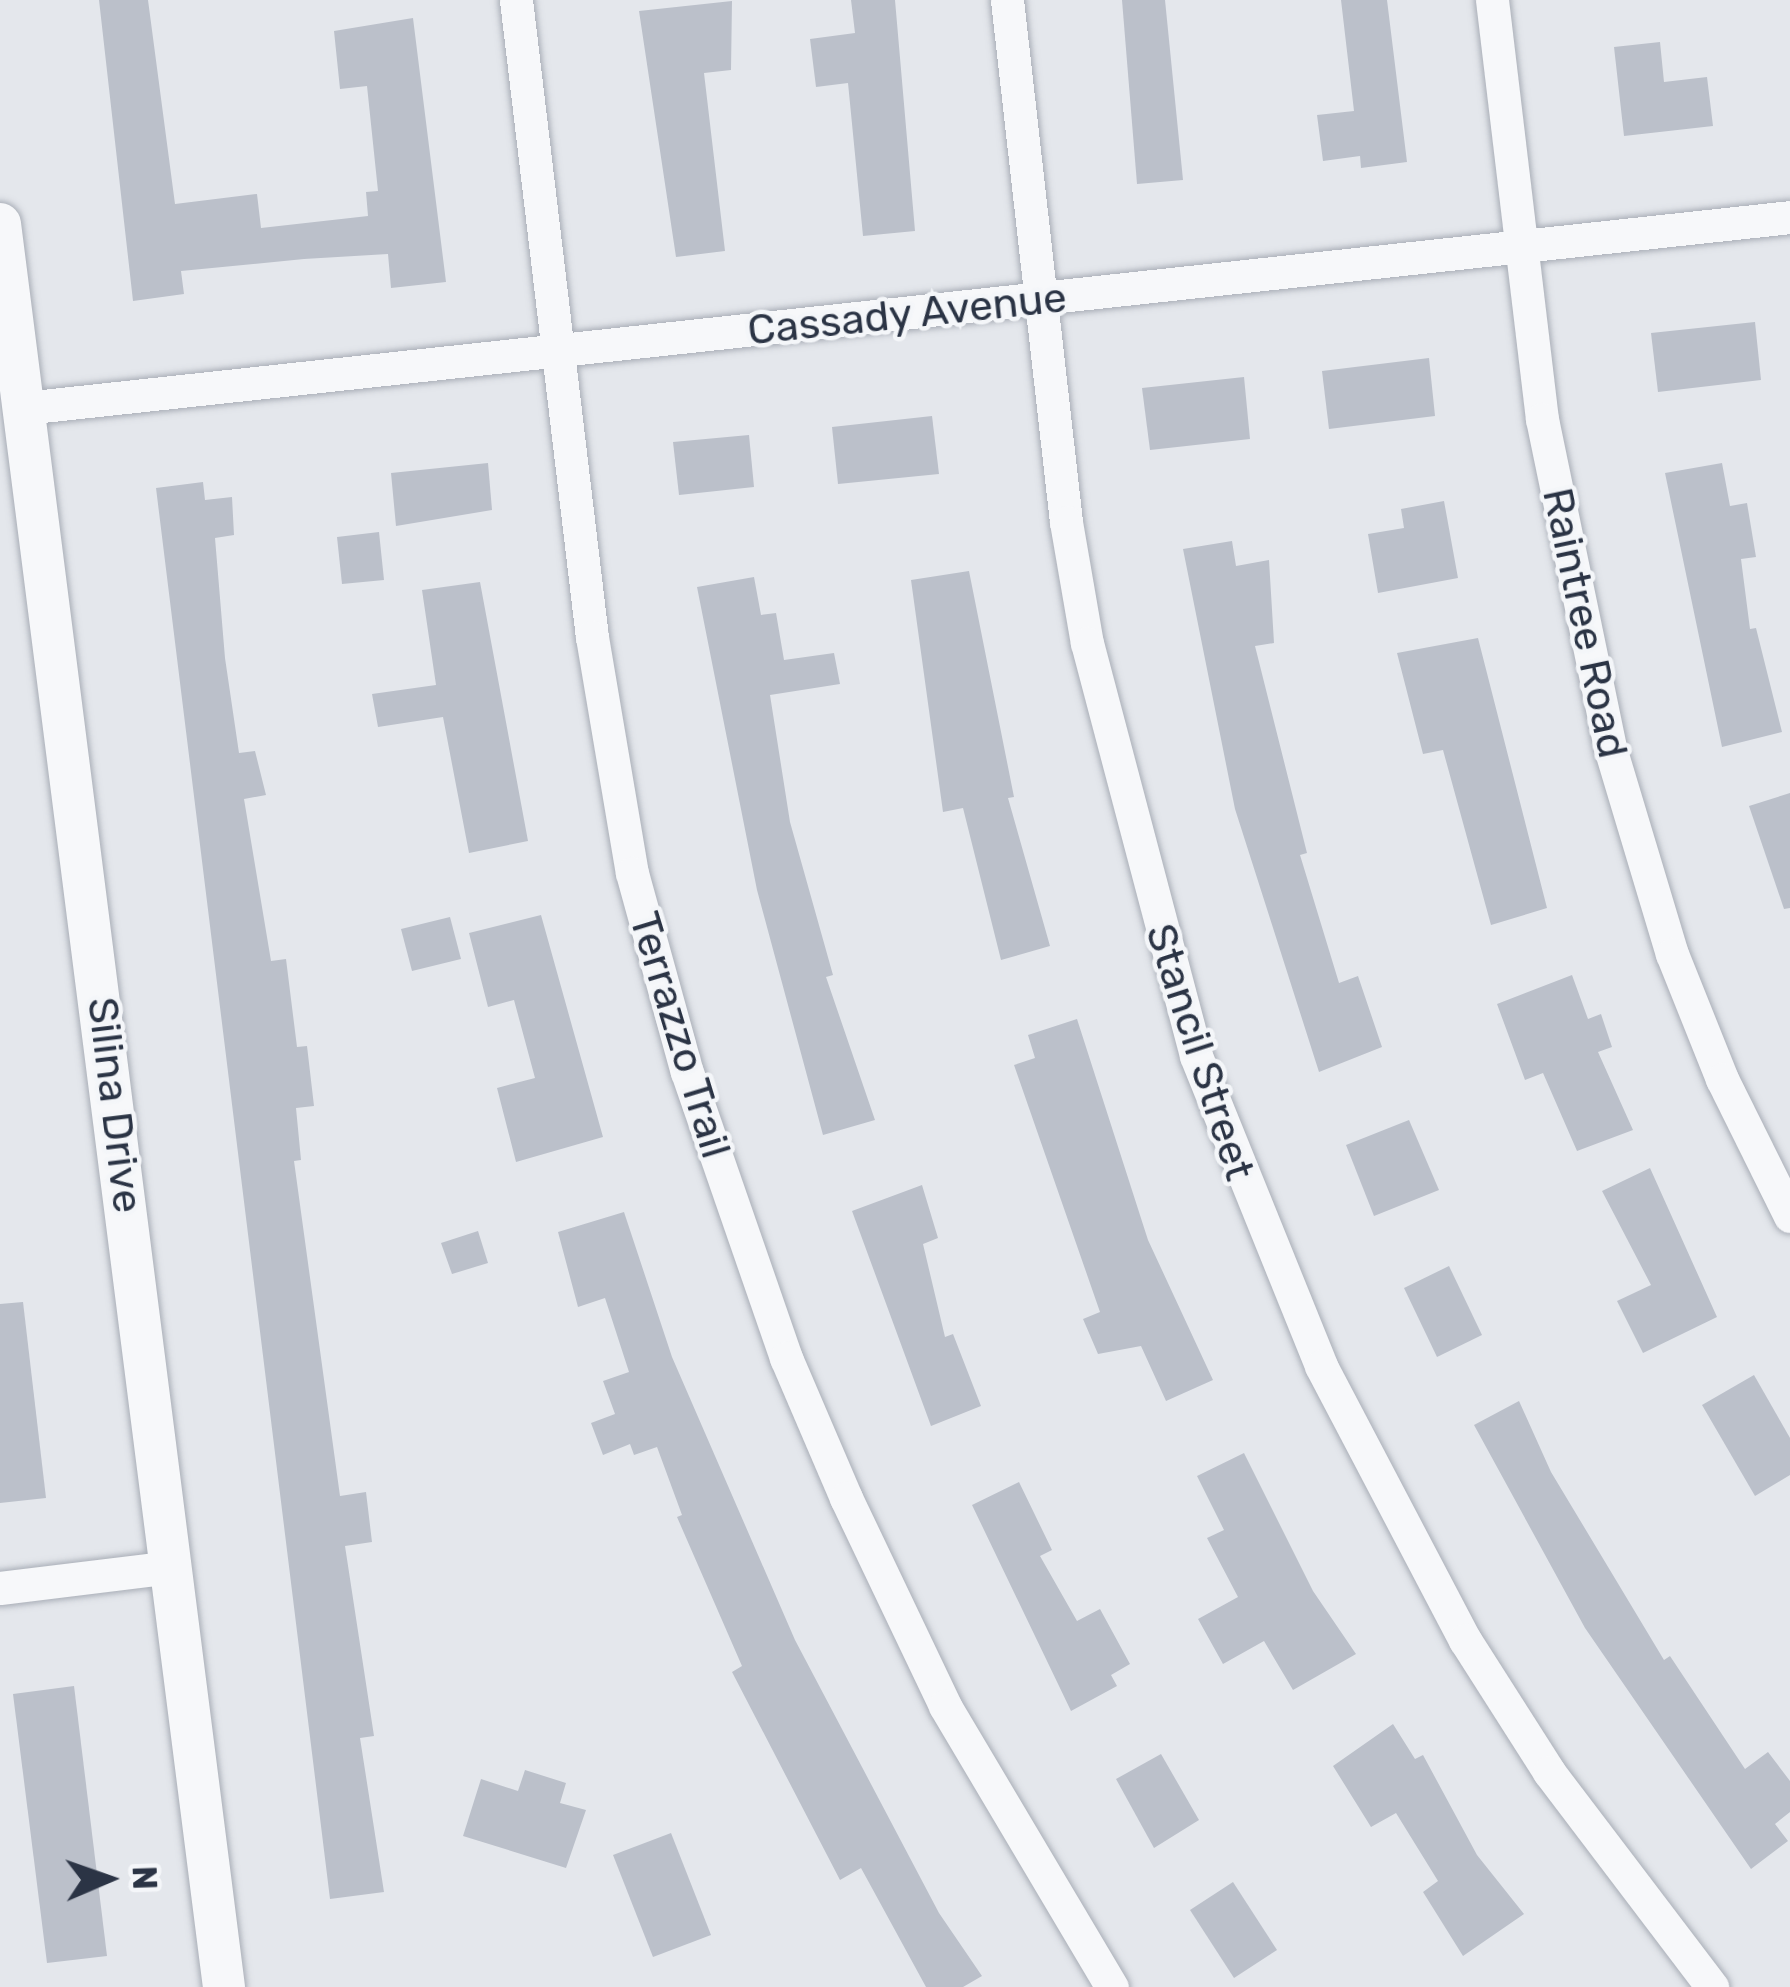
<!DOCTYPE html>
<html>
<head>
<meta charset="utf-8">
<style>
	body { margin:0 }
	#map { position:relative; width:1790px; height:1987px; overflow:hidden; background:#e4e7ec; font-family:Rubik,sans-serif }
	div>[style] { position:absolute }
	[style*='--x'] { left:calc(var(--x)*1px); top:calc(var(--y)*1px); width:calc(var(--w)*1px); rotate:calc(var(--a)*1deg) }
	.building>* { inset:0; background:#bbc0ca }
	.roads { filter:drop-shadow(0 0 3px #a9aeb7) drop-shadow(0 0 3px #a9aeb7) }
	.minor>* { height:33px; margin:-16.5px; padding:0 16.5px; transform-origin:16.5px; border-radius:16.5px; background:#f7f8fa }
	.tertiary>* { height:42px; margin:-21px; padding:0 21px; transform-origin:21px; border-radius:21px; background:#f7f8fa }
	span { translate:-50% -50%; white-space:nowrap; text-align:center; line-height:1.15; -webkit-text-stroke:9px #f4f6f9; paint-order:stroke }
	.street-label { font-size:42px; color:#2b3445 }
	.north { position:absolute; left:48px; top:1819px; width:120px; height:120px; -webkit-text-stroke:9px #f4f6f9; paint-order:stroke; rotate:88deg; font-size:33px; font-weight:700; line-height:48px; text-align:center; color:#2b3445 }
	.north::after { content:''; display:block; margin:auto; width:42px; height:54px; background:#2b3445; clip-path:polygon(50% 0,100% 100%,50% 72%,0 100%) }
</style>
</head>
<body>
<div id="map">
	<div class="building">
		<div style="clip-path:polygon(99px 0,148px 0,175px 204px,257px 194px,261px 228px,368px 216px,366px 192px,378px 191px,367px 86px,340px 89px,334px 31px,413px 18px,446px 282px,391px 288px,388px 254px,304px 259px,181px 271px,184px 294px,133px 301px)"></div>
		<div style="clip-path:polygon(851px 0,895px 0,915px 231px,863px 236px,848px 83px,816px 87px,810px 39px,855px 33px)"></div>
		<div style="clip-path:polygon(1122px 0,1165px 0,1183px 180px,1137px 184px)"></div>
		<div style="clip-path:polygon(1341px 0,1387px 0,1407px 162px,1361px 168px,1360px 156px,1323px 161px,1317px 115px,1354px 111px)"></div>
		<div style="clip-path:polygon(732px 1px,731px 70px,704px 73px,725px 251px,676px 257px,639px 11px)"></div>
		<div style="clip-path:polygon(1660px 42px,1664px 82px,1707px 77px,1713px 126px,1624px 136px,1614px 47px)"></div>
		<div style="clip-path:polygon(1755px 322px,1761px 380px,1658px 392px,1651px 333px)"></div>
		<div style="clip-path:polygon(1429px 358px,1435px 416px,1329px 429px,1322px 371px)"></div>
		<div style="clip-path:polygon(1244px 377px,1250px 439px,1150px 450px,1142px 388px)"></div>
		<div style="clip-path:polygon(932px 416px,939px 474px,838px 484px,832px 427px)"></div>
		<div style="clip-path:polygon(749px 435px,754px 487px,679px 495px,673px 442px)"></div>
		<div style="clip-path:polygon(488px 463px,492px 510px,396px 526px,391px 473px)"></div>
		<div style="clip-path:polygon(1722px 463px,1730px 506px,1747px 503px,1756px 557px,1741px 559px,1750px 629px,1756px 628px,1782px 732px,1722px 747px,1665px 473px)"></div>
		<div style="clip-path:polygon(203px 482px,205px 500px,232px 497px,234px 535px,215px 538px,225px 658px,239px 753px,255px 751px,266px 795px,244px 799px,271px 961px,286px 959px,297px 1047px,307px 1046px,314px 1106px,296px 1108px,301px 1160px,294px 1161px,340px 1496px,366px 1492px,372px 1542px,345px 1546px,374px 1736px,360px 1738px,384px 1892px,330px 1899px,156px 488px)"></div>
		<div style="clip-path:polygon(1444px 501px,1458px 578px,1378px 593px,1368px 534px,1404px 528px,1401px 509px)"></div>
		<div style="clip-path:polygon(379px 532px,384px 580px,342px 584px,337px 537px)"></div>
		<div style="clip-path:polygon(1232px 541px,1236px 566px,1269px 560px,1274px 643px,1255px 646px,1307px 853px,1300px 855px,1339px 983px,1358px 976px,1382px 1047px,1319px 1072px,1235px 809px,1183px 549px)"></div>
		<div style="clip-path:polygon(969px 571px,1014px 797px,1008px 798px,1050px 946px,1001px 960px,963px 808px,943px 812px,911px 580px)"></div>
		<div style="clip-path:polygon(754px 577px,761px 615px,776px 613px,784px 660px,834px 653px,840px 684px,770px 695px,790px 822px,833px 975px,826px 977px,875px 1120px,823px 1135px,757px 890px,697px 587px)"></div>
		<div style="clip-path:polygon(480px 582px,528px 841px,469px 853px,443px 717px,378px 727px,372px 694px,436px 685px,422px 590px)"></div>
		<div style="clip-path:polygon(1478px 638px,1547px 908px,1491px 925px,1443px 750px,1423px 754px,1397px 653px)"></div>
		<div style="clip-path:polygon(1790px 793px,1790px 908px,1784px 909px,1749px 806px)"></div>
		<div style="clip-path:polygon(541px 915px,603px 1137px,516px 1162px,497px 1088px,535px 1078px,514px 1000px,488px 1007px,469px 933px)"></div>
		<div style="clip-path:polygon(450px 917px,461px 959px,412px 971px,401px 929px)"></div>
		<div style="clip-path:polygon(1572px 975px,1588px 1019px,1601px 1014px,1612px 1047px,1598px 1052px,1633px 1130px,1577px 1151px,1543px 1073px,1525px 1080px,1497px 1004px)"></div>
		<div style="clip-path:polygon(1077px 1019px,1148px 1240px,1213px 1380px,1166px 1401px,1141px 1346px,1098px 1354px,1083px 1319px,1100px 1312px,1014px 1065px,1035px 1058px,1028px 1035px)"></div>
		<div style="clip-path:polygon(1409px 1120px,1439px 1190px,1374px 1216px,1346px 1145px)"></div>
		<div style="clip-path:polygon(1650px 1168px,1717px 1317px,1643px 1353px,1617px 1301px,1651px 1285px,1602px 1191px)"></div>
		<div style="clip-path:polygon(922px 1185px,938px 1238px,923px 1244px,945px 1337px,953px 1334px,981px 1406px,931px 1426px,852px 1211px)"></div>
		<div style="clip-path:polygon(624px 1212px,672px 1357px,795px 1640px,939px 1913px,982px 1976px,963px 1987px,926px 1987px,861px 1868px,840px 1880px,732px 1672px,742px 1666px,677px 1517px,682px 1515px,657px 1447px,634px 1455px,630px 1444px,603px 1455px,591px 1423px,615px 1414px,603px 1381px,629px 1372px,605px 1298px,578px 1307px,558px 1232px)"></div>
		<div style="clip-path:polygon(478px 1231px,488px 1263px,452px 1274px,441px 1243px)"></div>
		<div style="clip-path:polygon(1449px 1266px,1482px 1335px,1437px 1357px,1404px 1288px)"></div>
		<div style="clip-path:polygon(23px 1302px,46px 1498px,0 1503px,0 1304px)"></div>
		<div style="clip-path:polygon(1754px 1375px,1790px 1438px,1790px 1475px,1755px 1496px,1702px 1405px)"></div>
		<div style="clip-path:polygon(1519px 1401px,1551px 1472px,1664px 1660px,1670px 1656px,1745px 1769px,1768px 1752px,1790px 1781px,1790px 1812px,1775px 1824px,1788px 1841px,1751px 1869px,1585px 1628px,1474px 1425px)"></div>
		<div style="clip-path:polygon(1244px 1453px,1313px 1591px,1356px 1654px,1293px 1690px,1264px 1641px,1223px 1664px,1198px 1619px,1238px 1597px,1207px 1538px,1224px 1530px,1197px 1476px)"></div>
		<div style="clip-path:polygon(1019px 1482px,1052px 1550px,1040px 1556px,1077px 1621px,1100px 1609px,1130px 1664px,1111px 1675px,1117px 1686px,1071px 1711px,972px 1505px)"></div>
		<div style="clip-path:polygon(74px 1686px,107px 1956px,47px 1963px,13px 1694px)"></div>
		<div style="clip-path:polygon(1393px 1724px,1415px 1759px,1423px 1755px,1477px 1855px,1524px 1914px,1463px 1956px,1423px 1892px,1438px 1881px,1396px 1813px,1371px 1827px,1333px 1766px)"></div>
		<div style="clip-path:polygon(1161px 1754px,1199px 1820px,1154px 1848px,1116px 1779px)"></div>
		<div style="clip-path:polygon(525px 1770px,566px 1783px,560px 1803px,586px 1810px,566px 1868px,463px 1836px,481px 1779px,518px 1791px)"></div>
		<div style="clip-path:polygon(671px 1833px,711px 1935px,653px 1957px,613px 1855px)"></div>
		<div style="clip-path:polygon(1233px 1882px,1277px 1950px,1234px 1978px,1190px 1910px)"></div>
	</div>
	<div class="roads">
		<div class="minor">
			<div style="--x:516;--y:0;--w:642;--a:83.2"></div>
			<div style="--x:592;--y:637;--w:239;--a:80.4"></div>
			<div style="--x:632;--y:873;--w:206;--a:74.6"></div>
			<div style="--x:687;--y:1072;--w:303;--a:70.9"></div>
			<div style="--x:786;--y:1358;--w:152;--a:66.8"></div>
			<div style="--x:846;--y:1498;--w:230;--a:64.5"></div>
			<div style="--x:945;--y:1706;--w:327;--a:59.3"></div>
			<div style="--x:1007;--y:0;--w:525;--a:83.55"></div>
			<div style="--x:1066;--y:522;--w:123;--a:80.2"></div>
			<div style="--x:1087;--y:643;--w:427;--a:75.2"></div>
			<div style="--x:1196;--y:1056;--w:334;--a:68"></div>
			<div style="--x:1321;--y:1366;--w:310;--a:62.3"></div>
			<div style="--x:1465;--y:1640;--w:156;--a:57.5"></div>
			<div style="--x:1549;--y:1772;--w:270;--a:52.8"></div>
			<div style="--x:1492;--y:0;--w:422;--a:83.2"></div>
			<div style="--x:1542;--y:419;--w:339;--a:78.3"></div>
			<div style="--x:1611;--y:751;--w:212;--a:73.3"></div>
			<div style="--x:1672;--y:954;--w:135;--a:68.2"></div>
			<div style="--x:1722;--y:1079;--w:153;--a:63.6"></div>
			<div style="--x:24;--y:408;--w:1776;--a:-6.17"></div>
			<div style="--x:0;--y:1588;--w:172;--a:-7"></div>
		</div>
		<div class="tertiary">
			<div style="--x:0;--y:224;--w:1777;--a:82.76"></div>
		</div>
	</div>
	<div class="street-label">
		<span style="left:907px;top:314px;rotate:-6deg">Cassady Avenue</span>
		<span style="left:1585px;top:623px;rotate:78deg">Raintree Road</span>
		<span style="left:680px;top:1035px;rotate:73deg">Terrazzo Trail</span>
		<span style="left:1200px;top:1052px;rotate:72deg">Stancil Street</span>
		<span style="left:115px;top:1105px;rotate:83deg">Silina Drive</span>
	</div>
	<div class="north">N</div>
</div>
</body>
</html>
